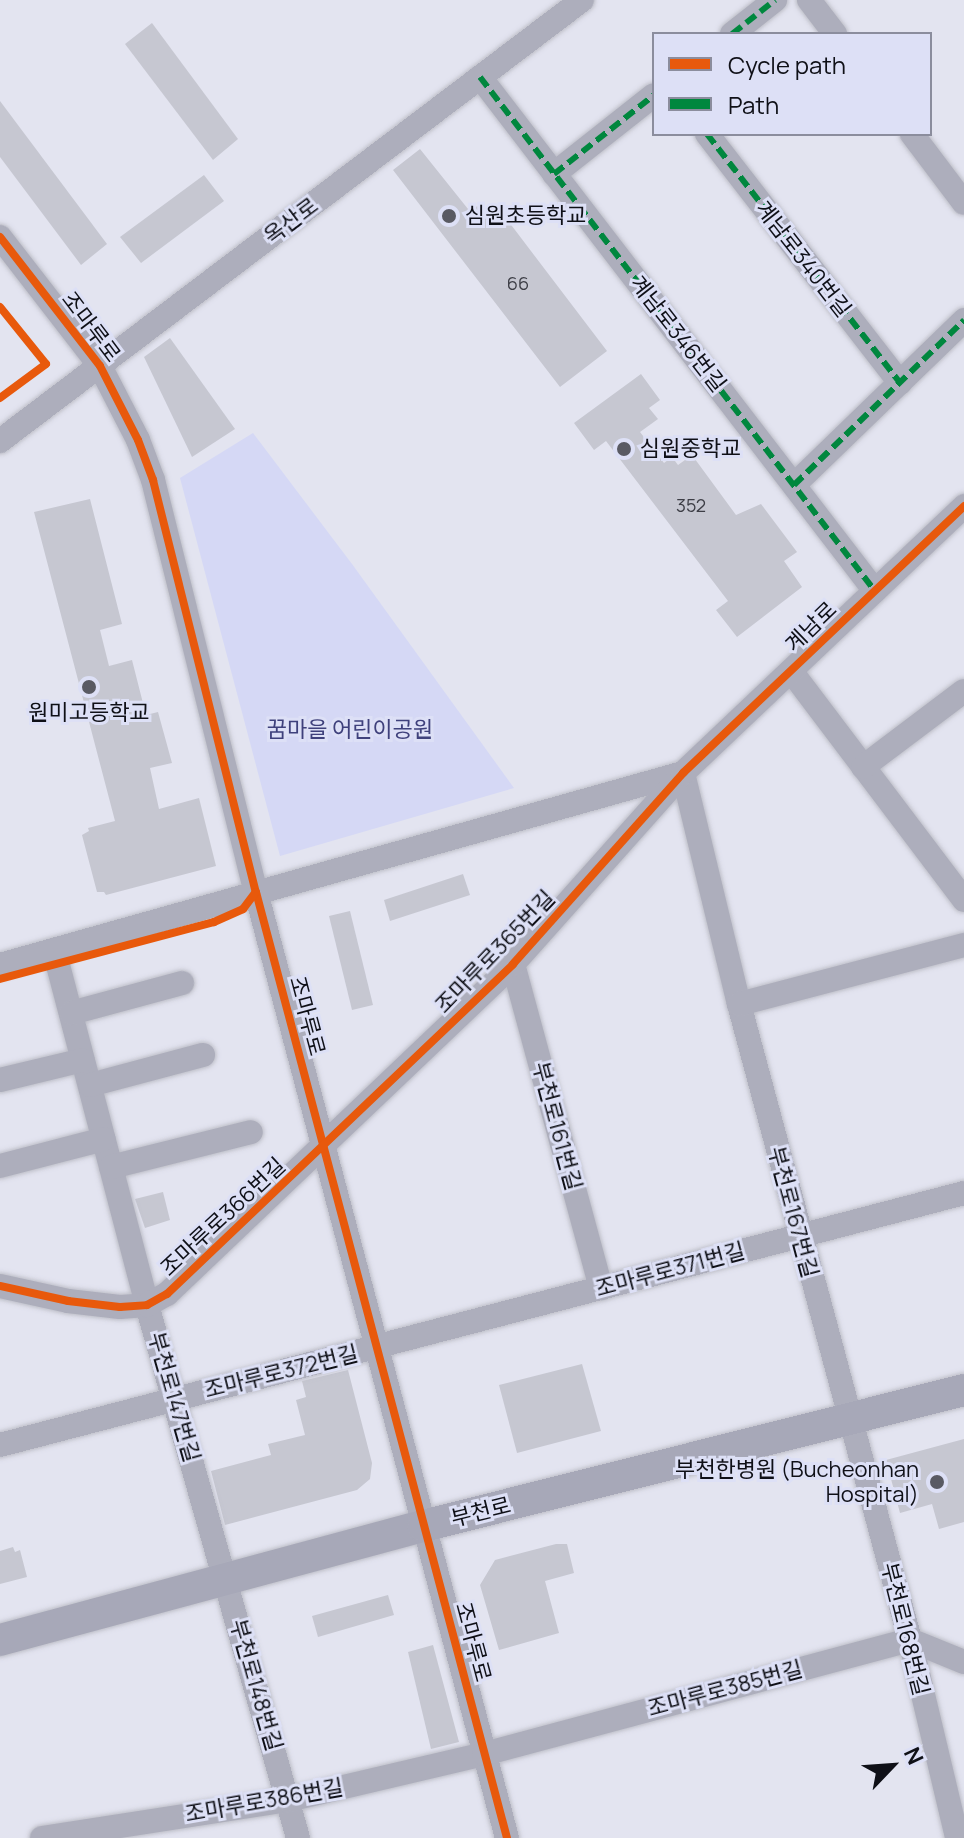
<!DOCTYPE html>
<html>
<head>
<meta charset="utf-8">
<style>
	body { margin:0 }
	#map { position:relative; width:964px; height:1838px; overflow:hidden; background:#e3e4f0; font-family:Manrope,"Noto Sans KR",sans-serif }
	div>[style] { position:absolute }
	[style*='--x'] { left:calc(var(--x)*1px); top:calc(var(--y)*1px); width:calc(var(--w)*1px); rotate:calc(var(--a)*1deg) }
	.green>* { inset:0; background:#d5d8f5 }
	.building>* { inset:0; background:#c6c7d1 }
	.roads { filter:drop-shadow(0 0 2px #bebfc8) drop-shadow(0 0 2px #bebfc8) }
	.minor>* { height:24px; margin:-12px; padding:0 12px; transform-origin:12px; border-radius:12px; background:#adaebc }
	.major>* { height:32px; margin:-16px; padding:0 16px; transform-origin:16px; border-radius:16px; background:#a7a8b8 }
	.quiet>* { height:6px; margin-top:-3px; transform-origin:0; background:repeating-linear-gradient(90deg,#00873e 0 12px,transparent 0 18px) }
	.cycleway>* { height:8px; margin:-4px; padding:0 4px; transform-origin:4px; border-radius:4px; background:#e8590c }
	.dots>* { width:22px; height:22px; translate:-50% -50%; box-sizing:border-box; border:4px solid #dde0f6; border-radius:50% }
	span { translate:-50% -50%; white-space:nowrap; text-align:center; line-height:1.15; -webkit-text-stroke:6px #dde0f6; paint-order:stroke }
	.number-label { font-size:18px; color:#3d3e46 }
	.number-label span { -webkit-text-stroke-width:0 }
	.poi-label { font-size:22px; color:#0f1017 }
	.left { translate:0 -50%; text-align:left }
	.right { translate:-100% -50%; text-align:right }
	.street-label { font-size:22px; color:#0f1017 }
	.park-label { font-size:22px; color:#3f417c }
	.legend { position:absolute; left:652px; top:32px; width:280px; height:104px; box-sizing:border-box; background:#dde0f6; border:2px solid #8b8d9d; margin:0; padding:10px 14px; list-style:none; font-size:24px; color:#0f1017 }
	.legend li { display:flex; align-items:center; gap:16px; height:40px }
	.legend b { width:40px; border:2px solid #8b8d9d }
	.north { position:absolute; left:852px; top:1726px; width:80px; height:80px; -webkit-text-stroke:6px #dde0f6; paint-order:stroke; rotate:65deg; font-size:22px; font-weight:700; line-height:32px; text-align:center; color:#0f1017 }
	.north::after { content:''; display:block; margin:auto; width:28px; height:36px; background:#0f1017; clip-path:polygon(50% 0,100% 100%,50% 72%,0 100%) }
</style>
</head>
<body>
<div id="map">
	<div class="green">
		<div style="clip-path:polygon(253px 433px,352px 564px,514px 788px,280px 856px,180px 478px)"></div>
	</div>
	<div class="building">
		<div style="clip-path:polygon(152px 23px,238px 139px,213px 160px,125px 44px)"></div>
		<div style="clip-path:polygon(0 101px,107px 244px,81px 265px,0 157px)"></div>
		<div style="clip-path:polygon(420px 149px,468px 209px,482px 205px,490px 215px,499px 209px,607px 351px,560px 387px,393px 170px)"></div>
		<div style="clip-path:polygon(204px 175px,224px 201px,141px 263px,120px 237px)"></div>
		<div style="clip-path:polygon(170px 338px,235px 429px,192px 457px,144px 357px)"></div>
		<div style="clip-path:polygon(641px 374px,660px 400px,649px 408px,658px 419px,640px 432px,664px 463px,672px 457px,678px 465px,692px 455px,736px 515px,761px 504px,797px 552px,784px 561px,802px 587px,737px 637px,716px 610px,728px 601px,606px 441px,594px 450px,574px 423px)"></div>
		<div style="clip-path:polygon(90px 499px,122px 624px,100px 630px,109px 666px,132px 660px,146px 715px,158px 712px,172px 763px,150px 768px,159px 809px,199px 798px,216px 866px,106px 895px,104px 892px,97px 892px,82px 835px,89px 831px,88px 828px,115px 821px,34px 512px)"></div>
		<div style="clip-path:polygon(463px 874px,470px 895px,390px 921px,384px 900px)"></div>
		<div style="clip-path:polygon(350px 911px,373px 1005px,352px 1010px,329px 916px)"></div>
		<div style="clip-path:polygon(163px 1192px,170px 1220px,145px 1228px,135px 1199px)"></div>
		<div style="clip-path:polygon(582px 1364px,601px 1431px,517px 1453px,499px 1385px)"></div>
		<div style="clip-path:polygon(348px 1370px,372px 1463px,370px 1479px,357px 1490px,225px 1525px,211px 1471px,271px 1455px,268px 1444px,305px 1435px,296px 1400px,306px 1397px,302px 1381px)"></div>
		<div style="clip-path:polygon(964px 1439px,964px 1522px,939px 1529px,932px 1504px,900px 1513px,886px 1460px)"></div>
		<div style="clip-path:polygon(556px 1544px,567px 1544px,574px 1573px,545px 1581px,559px 1633px,499px 1650px,480px 1585px,495px 1560px)"></div>
		<div style="clip-path:polygon(13px 1547px,15px 1552px,20px 1550px,27px 1577px,0 1584px,0 1551px)"></div>
		<div style="clip-path:polygon(388px 1595px,394px 1615px,318px 1637px,312px 1616px)"></div>
		<div style="clip-path:polygon(433px 1645px,459px 1742px,431px 1749px,408px 1652px)"></div>
	</div>
	<div class="roads">
		<div class="minor">
			<div style="--x:809;--y:0;--w:43;--a:52.6"></div>
			<div style="--x:732;--y:34;--w:55;--a:-38.3"></div>
			<div style="--x:480;--y:77;--w:648;--a:52.46"></div>
			<div style="--x:707;--y:134;--w:315;--a:52.2"></div>
			<div style="--x:912;--y:134;--w:86;--a:53"></div>
			<div style="--x:554;--y:174;--w:127;--a:-38.3"></div>
			<div style="--x:0;--y:237;--w:163;--a:52.2"></div>
			<div style="--x:100;--y:366;--w:83;--a:62.8"></div>
			<div style="--x:138;--y:440;--w:43;--a:69.4"></div>
			<div style="--x:153;--y:480;--w:425;--a:76"></div>
			<div style="--x:256;--y:892;--w:979;--a:75.14"></div>
			<div style="--x:0;--y:441;--w:730;--a:-37.15"></div>
			<div style="--x:794;--y:485;--w:237;--a:-44.1"></div>
			<div style="--x:791;--y:671;--w:287;--a:52.9"></div>
			<div style="--x:863;--y:767;--w:126;--a:-37"></div>
			<div style="--x:683;--y:773;--w:238;--a:76.4"></div>
			<div style="--x:739;--y:1004;--w:659;--a:74.95"></div>
			<div style="--x:910;--y:1640;--w:204;--a:76.6"></div>
			<div style="--x:54;--y:950;--w:367;--a:75.3"></div>
			<div style="--x:147;--y:1305;--w:554;--a:74.18"></div>
			<div style="--x:513;--y:964;--w:336;--a:74.8"></div>
			<div style="--x:0;--y:965;--w:709;--a:-15.7"></div>
			<div style="--x:739;--y:1004;--w:233;--a:-14.7"></div>
			<div style="--x:71;--y:1013;--w:115;--a:-15.1"></div>
			<div style="--x:0;--y:1080;--w:85;--a:-13.5"></div>
			<div style="--x:90;--y:1085;--w:117;--a:-14.9"></div>
			<div style="--x:0;--y:1166;--w:107;--a:-14.6"></div>
			<div style="--x:111;--y:1167;--w:144;--a:-14"></div>
			<div style="--x:0;--y:1286;--w:70;--a:12.4"></div>
			<div style="--x:68;--y:1301;--w:52;--a:6.6"></div>
			<div style="--x:120;--y:1307;--w:27;--a:-4"></div>
			<div style="--x:147;--y:1305;--w:23;--a:-29"></div>
			<div style="--x:167;--y:1294;--w:478;--a:-43.6"></div>
			<div style="--x:513;--y:964;--w:256;--a:-48.3"></div>
			<div style="--x:683;--y:773;--w:388;--a:-43.5"></div>
			<div style="--x:0;--y:1445;--w:996;--a:-14.65"></div>
			<div style="--x:42;--y:1838;--w:249;--a:-8.8"></div>
			<div style="--x:288;--y:1800;--w:201;--a:-13.2"></div>
			<div style="--x:484;--y:1754;--w:441;--a:-15"></div>
			<div style="--x:910;--y:1640;--w:58;--a:22.2"></div>
		</div>
		<div class="major">
			<div style="--x:0;--y:1640;--w:438;--a:-15.1"></div>
			<div style="--x:423;--y:1526;--w:558;--a:-14.11"></div>
		</div>
	</div>
	<div class="quiet">
		<div style="--x:732;--y:34;--w:55;--a:-38.3"></div>
		<div style="--x:480;--y:77;--w:648;--a:52.46"></div>
		<div style="--x:707;--y:134;--w:315;--a:52.2"></div>
		<div style="--x:554;--y:174;--w:127;--a:-38.3"></div>
		<div style="--x:794;--y:485;--w:237;--a:-44.1"></div>
	</div>
	<div class="cycleway">
		<div style="--x:0;--y:237;--w:163;--a:52.2"></div>
		<div style="--x:100;--y:366;--w:83;--a:62.8"></div>
		<div style="--x:138;--y:440;--w:43;--a:69.4"></div>
		<div style="--x:153;--y:480;--w:425;--a:76"></div>
		<div style="--x:256;--y:892;--w:979;--a:75.14"></div>
		<div style="--x:0;--y:307;--w:73;--a:51.1"></div>
		<div style="--x:46;--y:364;--w:57;--a:143.5"></div>
		<div style="--x:0;--y:979;--w:221;--a:-14.9"></div>
		<div style="--x:214;--y:922;--w:32;--a:-24"></div>
		<div style="--x:243;--y:909;--w:21;--a:-53"></div>
		<div style="--x:0;--y:1286;--w:70;--a:12.4"></div>
		<div style="--x:68;--y:1301;--w:52;--a:6.6"></div>
		<div style="--x:120;--y:1307;--w:27;--a:-4"></div>
		<div style="--x:147;--y:1305;--w:23;--a:-29"></div>
		<div style="--x:167;--y:1294;--w:478;--a:-43.6"></div>
		<div style="--x:513;--y:964;--w:256;--a:-48.3"></div>
		<div style="--x:683;--y:773;--w:388;--a:-43.5"></div>
	</div>
	<div class="dots">
		<div style="left:449px;top:216px;background:#595a63"></div>
		<div style="left:624px;top:449px;background:#595a63"></div>
		<div style="left:89px;top:687px;background:#595a63"></div>
		<div style="left:937px;top:1482px;background:#595a63"></div>
	</div>
	<div class="number-label">
		<span style="left:518px;top:283px">66</span>
		<span style="left:691px;top:505px">352</span>
	</div>
	<div class="poi-label">
		<span class="left" style="left:465px;top:216px">심원초등학교</span>
		<span class="left" style="left:640px;top:449px">심원중학교</span>
		<span style="left:89px;top:713px">원미고등학교</span>
		<span class="right" style="left:919px;top:1482px">부천한병원 (Bucheonhan<br>Hospital)</span>
	</div>
	<div class="street-label">
		<span style="left:291px;top:221px;rotate:-37deg">옥산로</span>
		<span style="left:803px;top:259px;rotate:52deg">계남로340번길</span>
		<span style="left:91px;top:327px;rotate:53deg">조마루로</span>
		<span style="left:678px;top:334px;rotate:52deg">계남로346번길</span>
		<span style="left:811px;top:627px;rotate:-44deg">계남로</span>
		<span style="left:495px;top:952px;rotate:-46deg">조마루로365번길</span>
		<span style="left:307px;top:1016px;rotate:75deg">조마루로</span>
		<span style="left:557px;top:1126px;rotate:75deg">부천로161번길</span>
		<span style="left:793px;top:1212px;rotate:75deg">부천로167번길</span>
		<span style="left:223px;top:1217px;rotate:-43deg">조마루로366번길</span>
		<span style="left:670px;top:1270px;rotate:-15deg">조마루로371번길</span>
		<span style="left:281px;top:1372px;rotate:-14deg">조마루로372번길</span>
		<span style="left:174px;top:1397px;rotate:74deg">부천로147번길</span>
		<span style="left:481px;top:1512px;rotate:-14deg">부천로</span>
		<span style="left:905px;top:1629px;rotate:76deg">부천로168번길</span>
		<span style="left:473px;top:1642px;rotate:75deg">조마루로</span>
		<span style="left:256px;top:1685px;rotate:74deg">부천로148번길</span>
		<span style="left:725px;top:1689px;rotate:-15deg">조마루로385번길</span>
		<span style="left:264px;top:1801px;rotate:-10deg">조마루로386번길</span>
	</div>
	<div class="park-label">
		<span style="left:350px;top:730px">꿈마을 어린이공원</span>
	</div>
	<ul class="legend">
	<li><b style="height:10px;background:#e8590c"></b>Cycle path</li>
	<li><b style="height:10px;background:#00873e"></b>Path</li>
	</ul>
	<div class="north">N</div>
</div>
</body>
</html>
